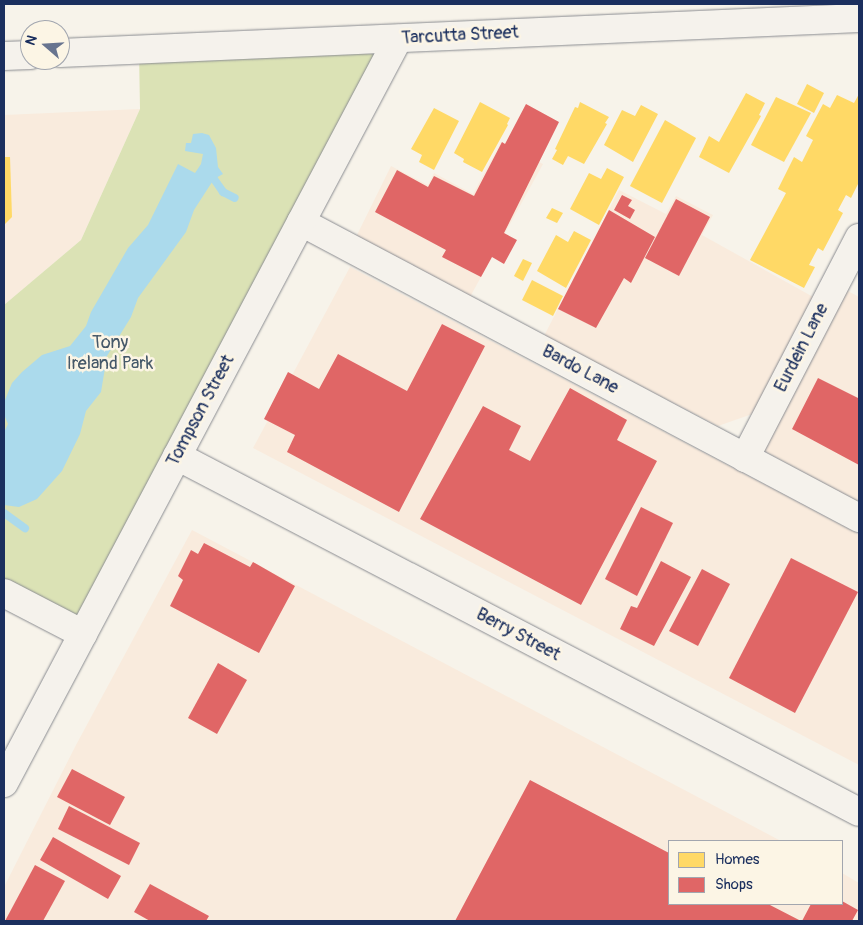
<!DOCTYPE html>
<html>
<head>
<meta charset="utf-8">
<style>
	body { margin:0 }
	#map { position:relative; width:863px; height:925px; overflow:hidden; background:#f7f3ea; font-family:Pangolin,sans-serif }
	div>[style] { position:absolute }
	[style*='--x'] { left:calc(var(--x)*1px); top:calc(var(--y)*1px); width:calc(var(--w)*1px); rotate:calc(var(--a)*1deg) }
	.built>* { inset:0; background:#f9ebdd }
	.green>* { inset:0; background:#dbe2b5 }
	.water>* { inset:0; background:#abdaec }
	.homes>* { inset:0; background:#ffd966 }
	.shops>* { inset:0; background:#e06666 }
	.stream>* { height:8px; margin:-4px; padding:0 4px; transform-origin:4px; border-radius:4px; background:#abdaec }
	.roads { filter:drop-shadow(0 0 1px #8a8c91) drop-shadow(0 0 1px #8a8c91) }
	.minor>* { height:28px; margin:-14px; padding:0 14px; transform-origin:14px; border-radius:14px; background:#f5f2ec }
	span { translate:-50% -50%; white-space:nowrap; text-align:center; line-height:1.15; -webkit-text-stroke:5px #fcf5e5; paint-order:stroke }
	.street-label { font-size:18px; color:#1b2f5e }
	.park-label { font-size:18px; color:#455869 }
	.frame { position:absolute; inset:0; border:5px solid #1b2f5e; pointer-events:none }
	.legend { position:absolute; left:668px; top:840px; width:175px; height:65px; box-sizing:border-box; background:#fcf5e5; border:1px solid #a2a6af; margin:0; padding:6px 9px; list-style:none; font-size:15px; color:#1b2f5e }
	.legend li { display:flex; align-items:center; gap:10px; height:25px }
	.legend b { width:25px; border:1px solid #a2a6af }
	.north { position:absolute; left:20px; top:20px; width:50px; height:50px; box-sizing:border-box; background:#fcf5e5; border:1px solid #a2a6af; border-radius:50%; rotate:289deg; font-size:14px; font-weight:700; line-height:20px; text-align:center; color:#1b2f5e }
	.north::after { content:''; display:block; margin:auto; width:18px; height:22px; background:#68748f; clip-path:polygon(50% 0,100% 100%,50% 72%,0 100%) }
</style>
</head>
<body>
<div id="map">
	<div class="built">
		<div style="clip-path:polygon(140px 109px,81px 240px,4px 305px,4px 115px)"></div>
		<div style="clip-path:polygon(501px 142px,543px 164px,470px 297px,356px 237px,391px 166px,428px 185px,434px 173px,473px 194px)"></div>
		<div style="clip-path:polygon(619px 190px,666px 214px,676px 196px,713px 215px,702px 235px,815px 298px,755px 413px,718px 426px,544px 336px)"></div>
		<div style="clip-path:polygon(350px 267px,859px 534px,859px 765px,253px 448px)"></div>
		<div style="clip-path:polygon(846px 290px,859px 297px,859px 503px,764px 451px)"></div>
		<div style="clip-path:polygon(192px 530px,781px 841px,669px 841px,669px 904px,842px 904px,842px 873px,859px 883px,859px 917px,857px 921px,4px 921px,4px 887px,76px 745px)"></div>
	</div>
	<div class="green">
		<div style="clip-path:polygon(397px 41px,83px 634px,4px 593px,4px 305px,81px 240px,140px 109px,139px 51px)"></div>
	</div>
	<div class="water">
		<div style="clip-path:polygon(202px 133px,209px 135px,216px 148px,218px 167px,223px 174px,214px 179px,194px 210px,186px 232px,138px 298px,131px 317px,107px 356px,101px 392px,86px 411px,80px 434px,62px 471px,37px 499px,19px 507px,4px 505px,4px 432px,8px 424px,5px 417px,5px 400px,12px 383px,22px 372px,42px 355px,70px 346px,86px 326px,91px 312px,128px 248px,148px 225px,178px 164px,195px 173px,201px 164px,203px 154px,185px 151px,186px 143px,191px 143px,193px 134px)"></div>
	</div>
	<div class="homes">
		<div style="clip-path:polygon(807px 84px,824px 93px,814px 113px,797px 104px)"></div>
		<div style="clip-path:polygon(746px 93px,765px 103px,759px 115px,761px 116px,729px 173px,699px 157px,709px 136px,719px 142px)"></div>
		<div style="clip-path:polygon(859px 94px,859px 182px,851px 198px,846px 195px,838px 210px,843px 213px,823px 251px,818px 248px,809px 265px,815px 267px,804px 288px,750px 260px,786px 193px,778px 189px,794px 157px,802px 162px,813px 140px,806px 136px,823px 104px,830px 108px,837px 95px,854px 103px)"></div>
		<div style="clip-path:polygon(776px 97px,811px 113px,784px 162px,751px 145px)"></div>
		<div style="clip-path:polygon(480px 102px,510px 118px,507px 124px,508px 125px,482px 172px,463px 162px,464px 159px,454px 153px)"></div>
		<div style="clip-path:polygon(580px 102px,609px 117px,605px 123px,607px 124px,584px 164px,568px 156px,563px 165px,552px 159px,557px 150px,555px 149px,575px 107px,578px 108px)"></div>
		<div style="clip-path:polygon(641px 105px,658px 114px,633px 162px,604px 145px,622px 110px,635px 116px)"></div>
		<div style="clip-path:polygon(434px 108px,459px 121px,434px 170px,419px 162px,422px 155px,411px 149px)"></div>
		<div style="clip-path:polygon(665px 120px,696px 138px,662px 203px,630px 186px)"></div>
		<div style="clip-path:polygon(4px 157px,10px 157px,12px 217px,4px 225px)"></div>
		<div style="clip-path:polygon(607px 168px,624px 177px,599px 225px,570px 209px,589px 173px,601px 179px)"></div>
		<div style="clip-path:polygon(552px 208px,563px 213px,557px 223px,546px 218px)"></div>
		<div style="clip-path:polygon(574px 231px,591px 240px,566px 288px,537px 271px,556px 235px,568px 242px)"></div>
		<div style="clip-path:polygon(523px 259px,532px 263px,523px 281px,514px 276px)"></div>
		<div style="clip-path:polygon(532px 280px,563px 296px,553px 316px,522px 300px)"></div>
	</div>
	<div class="shops">
		<div style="clip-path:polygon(526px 104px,559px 122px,504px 233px,517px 240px,504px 264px,492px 257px,481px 277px,442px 257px,446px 250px,375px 212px,397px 170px,428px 187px,434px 176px,474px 196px,502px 142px,505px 144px)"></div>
		<div style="clip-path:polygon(622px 195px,632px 200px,628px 206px,635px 210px,630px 219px,614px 210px)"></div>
		<div style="clip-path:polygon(676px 199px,710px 217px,679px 276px,645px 258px)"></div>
		<div style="clip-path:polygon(609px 210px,655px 237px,631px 283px,624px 278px,596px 328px,558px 309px)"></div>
		<div style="clip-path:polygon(442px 324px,485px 346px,399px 512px,287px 452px,295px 435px,264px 419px,288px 372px,319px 389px,338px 354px,407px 391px)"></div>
		<div style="clip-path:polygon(818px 378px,858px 398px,859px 395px,859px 465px,792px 429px)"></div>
		<div style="clip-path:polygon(570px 388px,627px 420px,617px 440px,657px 461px,581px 605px,420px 519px,483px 406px,521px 426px,509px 450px,530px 461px)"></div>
		<div style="clip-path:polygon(641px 507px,673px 523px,637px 596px,605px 579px)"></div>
		<div style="clip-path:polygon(204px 543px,250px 567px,253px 562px,295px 586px,259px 653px,170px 606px,183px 580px,178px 576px,191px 550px,198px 554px)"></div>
		<div style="clip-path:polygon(791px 558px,858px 592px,795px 713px,729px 678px)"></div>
		<div style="clip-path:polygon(661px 561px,691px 577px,654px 646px,620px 629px,631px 606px,637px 608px)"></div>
		<div style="clip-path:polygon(702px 569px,730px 584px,698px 646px,669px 631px)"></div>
		<div style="clip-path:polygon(218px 663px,247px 680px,217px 734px,188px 718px)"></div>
		<div style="clip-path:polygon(72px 769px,125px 797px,110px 825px,57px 797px)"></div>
		<div style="clip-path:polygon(530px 780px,669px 853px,669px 904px,768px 904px,801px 921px,455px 921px)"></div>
		<div style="clip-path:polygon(69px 806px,140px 843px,129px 865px,58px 829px)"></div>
		<div style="clip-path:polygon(53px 837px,121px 876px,108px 899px,40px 860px)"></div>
		<div style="clip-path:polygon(35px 865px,65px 881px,43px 921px,5px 921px)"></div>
		<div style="clip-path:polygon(150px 884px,209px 916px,206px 921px,150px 921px,134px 912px)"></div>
		<div style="clip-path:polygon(842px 901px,858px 910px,852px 921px,802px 921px,811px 904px,842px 904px)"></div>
	</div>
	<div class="stream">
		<div style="--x:214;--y:179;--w:16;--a:55"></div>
		<div style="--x:223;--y:192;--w:13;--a:27"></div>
		<div style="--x:4;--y:513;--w:26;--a:36"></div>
	</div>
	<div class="roads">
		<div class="minor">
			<div style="--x:60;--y:53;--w:800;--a:-2.51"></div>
			<div style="--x:4;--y:56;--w:26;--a:-2"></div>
			<div style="--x:301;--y:222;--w:632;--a:27.94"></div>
			<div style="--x:177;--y:456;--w:769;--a:27.56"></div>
			<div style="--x:745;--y:458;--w:248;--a:-62.6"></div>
			<div style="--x:4;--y:593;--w:89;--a:27.4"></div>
			<div style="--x:4;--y:783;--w:842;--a:-62.1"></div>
		</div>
	</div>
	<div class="street-label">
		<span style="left:460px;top:36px;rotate:-3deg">Tarcutta Street</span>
		<span style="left:802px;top:348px;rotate:-63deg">Eurdein Lane</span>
		<span style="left:580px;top:370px;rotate:28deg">Bardo Lane</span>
		<span style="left:201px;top:411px;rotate:-62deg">Tompson Street</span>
		<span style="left:518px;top:635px;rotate:28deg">Berry Street</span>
	</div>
	<div class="park-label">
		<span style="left:110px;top:354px">Tony<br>Ireland Park</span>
	</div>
	<div class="frame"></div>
	<ul class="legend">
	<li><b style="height:14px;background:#ffd966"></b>Homes</li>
	<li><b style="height:14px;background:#e06666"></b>Shops</li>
	</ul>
	<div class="north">N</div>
</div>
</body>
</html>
